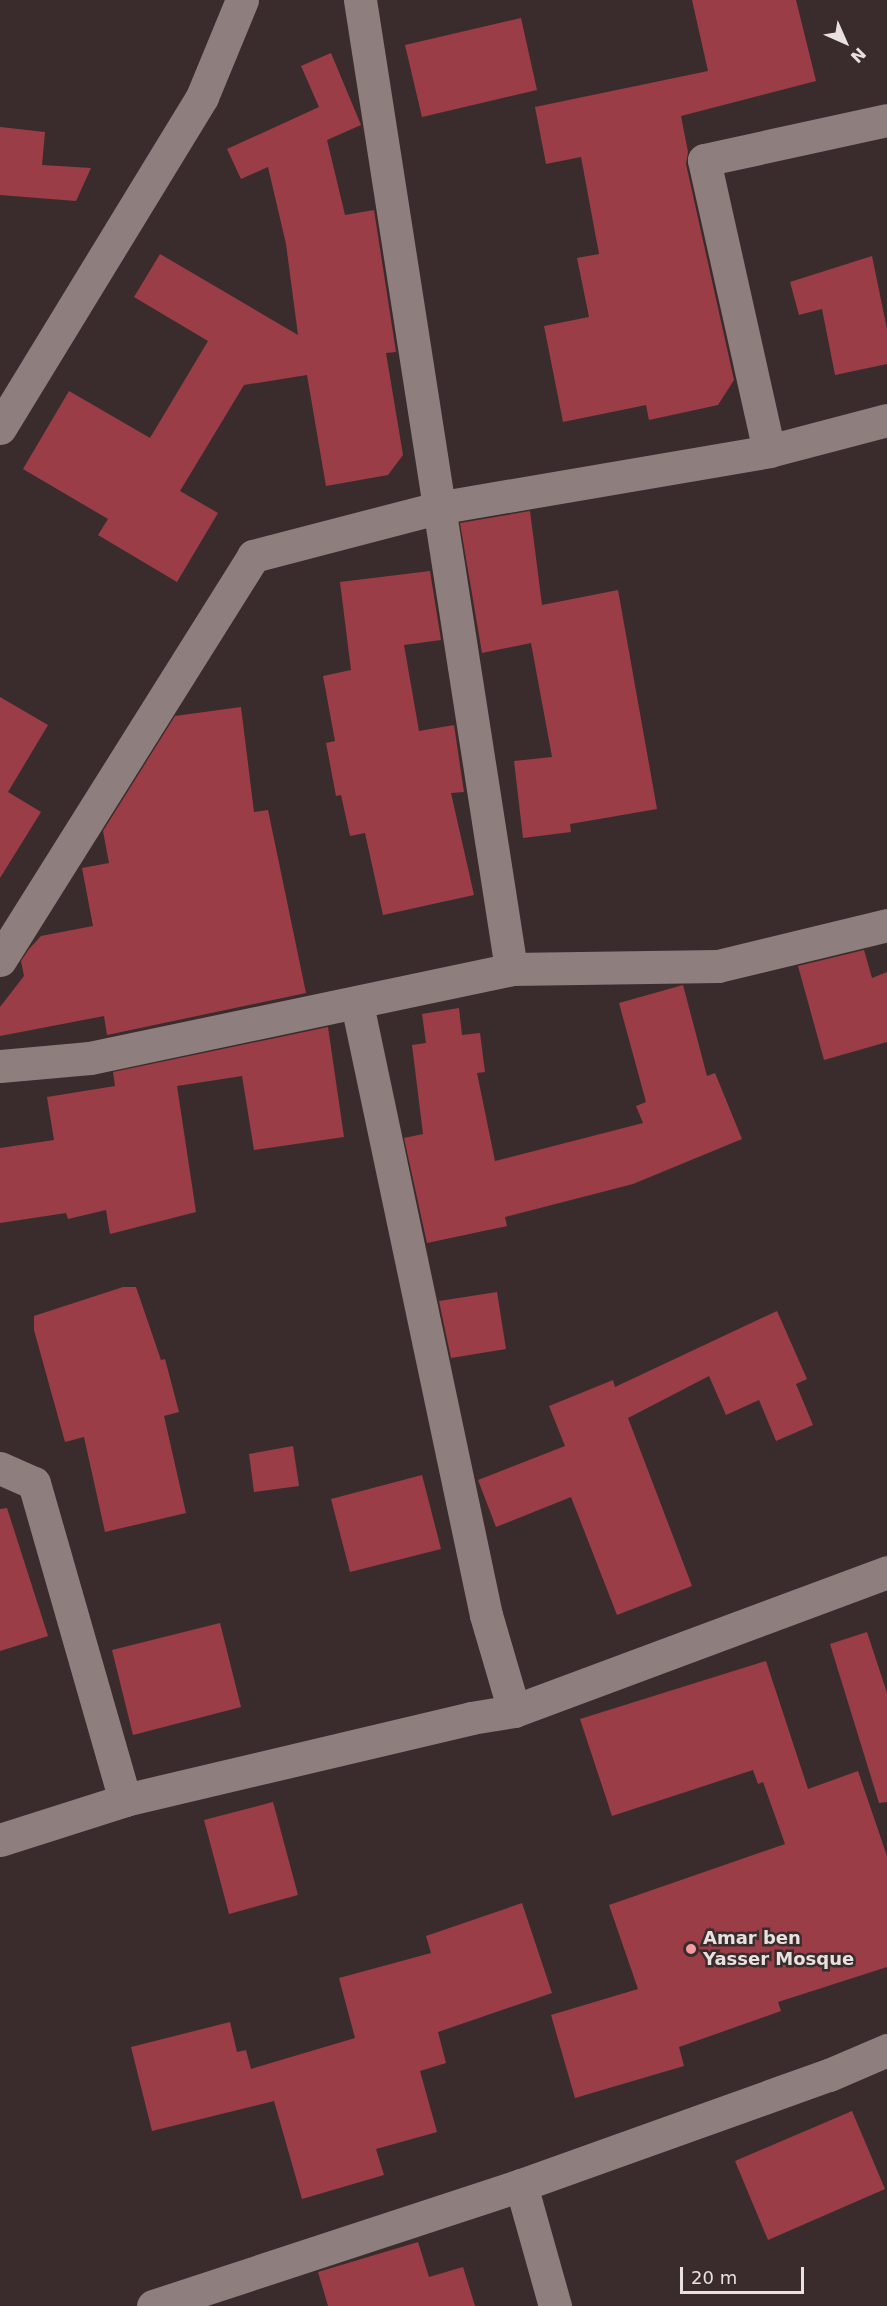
<!DOCTYPE html>
<html>
<head>
<meta charset="utf-8">
<style>
	body { margin:0 }
	#map { position:relative; width:887px; height:2306px; overflow:hidden; background:#3a2c2d; font-family:"DejaVu Sans",sans-serif }
	div>[style] { position:absolute }
	[style*='--x'] { left:calc(var(--x)*1px); top:calc(var(--y)*1px); width:calc(var(--w)*1px); rotate:calc(var(--a)*1deg) }
	.building>* { inset:0; background:#9b3d47 }
	.minor>* { height:33px; margin:-16.5px; padding:0 16.5px; transform-origin:16.5px; border-radius:16.5px; background:#8f7e7e }
	.dots>* { width:16px; height:16px; translate:-50% -50%; box-sizing:border-box; border:3px solid #3a2c2d; border-radius:50% }
	span { translate:-50% -50%; white-space:nowrap; text-align:center; line-height:1.15; -webkit-text-stroke:5px #3a2c2d; paint-order:stroke }
	.poi-label { font-size:18px; color:#e9e0e0; font-weight:700 }
	.left { translate:0 -50%; text-align:left }
	.north { position:absolute; left:815px; top:12px; width:60px; height:60px; -webkit-text-stroke:4px #3a2c2d; paint-order:stroke; rotate:135deg; font-size:16px; font-weight:700; line-height:24px; text-align:center; color:#e9e0e0 }
	.north::after { content:''; display:block; margin:auto; width:21px; height:27px; background:#e9e0e0; clip-path:polygon(50% 0,100% 100%,50% 72%,0 100%) }
	.scale { position:absolute; left:680px; top:2267px; width:124px; height:27px; box-sizing:border-box; border:3px solid #e9e0e0; border-top:0; padding-left:8px; font-size:18px; line-height:21px; white-space:nowrap; color:#e9e0e0; -webkit-text-stroke:4px #3a2c2d; paint-order:stroke }
</style>
</head>
<body>
<div id="map">
	<div class="building">
		<div style="clip-path:polygon(692px 0,796px 0,816px 81px,681px 116px,688px 152px,686px 164px,734px 380px,718px 405px,649px 420px,646px 405px,563px 422px,544px 326px,589px 317px,577px 258px,599px 254px,581px 157px,546px 164px,535px 107px,708px 71px)"></div>
		<div style="clip-path:polygon(521px 18px,537px 90px,422px 117px,405px 45px)"></div>
		<div style="clip-path:polygon(331px 53px,361px 125px,327px 140px,345px 215px,374px 210px,396px 352px,386px 353px,403px 455px,388px 475px,326px 486px,307px 375px,244px 385px,180px 491px,218px 513px,177px 582px,98px 535px,108px 519px,23px 469px,69px 391px,150px 438px,208px 341px,134px 297px,160px 254px,298px 335px,286px 244px,268px 167px,241px 179px,227px 149px,319px 107px,301px 66px)"></div>
		<div style="clip-path:polygon(0 127px,45px 132px,42px 165px,91px 168px,76px 201px,0 195px)"></div>
		<div style="clip-path:polygon(872px 256px,887px 329px,887px 364px,835px 375px,822px 309px,799px 315px,790px 282px)"></div>
		<div style="clip-path:polygon(530px 511px,542px 605px,618px 590px,657px 809px,570px 824px,571px 832px,523px 838px,514px 761px,552px 757px,531px 643px,482px 653px,460px 523px)"></div>
		<div style="clip-path:polygon(430px 571px,441px 640px,404px 645px,419px 731px,454px 725px,464px 792px,451px 793px,474px 895px,383px 915px,365px 833px,350px 836px,341px 795px,336px 796px,326px 743px,335px 741px,323px 676px,351px 670px,340px 582px)"></div>
		<div style="clip-path:polygon(0 697px,48px 725px,8px 792px,41px 812px,0 878px)"></div>
		<div style="clip-path:polygon(241px 707px,254px 812px,268px 810px,306px 993px,107px 1035px,104px 1016px,0 1036px,0 1007px,24px 976px,21px 961px,29px 949px,41px 936px,93px 926px,82px 868px,109px 863px,103px 831px,175px 716px)"></div>
		<div style="clip-path:polygon(864px 950px,872px 978px,887px 972px,887px 1042px,824px 1060px,798px 966px)"></div>
		<div style="clip-path:polygon(683px 985px,707px 1076px,715px 1073px,742px 1139px,633px 1184px,505px 1217px,507px 1226px,427px 1243px,404px 1138px,423px 1134px,412px 1045px,426px 1043px,422px 1014px,459px 1008px,462px 1035px,480px 1033px,485px 1072px,477px 1073px,495px 1161px,643px 1123px,636px 1106px,646px 1102px,619px 1003px)"></div>
		<div style="clip-path:polygon(328px 1027px,344px 1137px,254px 1150px,242px 1076px,177px 1086px,196px 1212px,110px 1234px,106px 1210px,68px 1219px,66px 1213px,0 1223px,0 1148px,54px 1140px,47px 1097px,115px 1086px,113px 1072px)"></div>
		<div style="clip-path:polygon(123px 1287px,136px 1287px,161px 1360px,165px 1359px,179px 1412px,164px 1416px,186px 1513px,105px 1532px,84px 1437px,65px 1442px,34px 1330px,34px 1316px)"></div>
		<div style="clip-path:polygon(497px 1292px,506px 1349px,451px 1358px,439px 1301px)"></div>
		<div style="clip-path:polygon(777px 1311px,807px 1379px,796px 1384px,813px 1425px,776px 1441px,759px 1400px,726px 1415px,709px 1376px,628px 1418px,692px 1586px,617px 1615px,571px 1497px,496px 1527px,478px 1480px,565px 1446px,549px 1406px,613px 1380px,615px 1387px)"></div>
		<div style="clip-path:polygon(293px 1446px,299px 1486px,254px 1492px,249px 1454px)"></div>
		<div style="clip-path:polygon(422px 1475px,441px 1549px,350px 1572px,331px 1499px)"></div>
		<div style="clip-path:polygon(7px 1508px,48px 1636px,0 1651px,0 1509px)"></div>
		<div style="clip-path:polygon(220px 1623px,241px 1707px,133px 1735px,112px 1650px)"></div>
		<div style="clip-path:polygon(867px 1632px,887px 1693px,887px 1802px,879px 1803px,830px 1644px)"></div>
		<div style="clip-path:polygon(766px 1661px,808px 1789px,858px 1771px,887px 1856px,887px 1967px,778px 2002px,781px 2011px,679px 2047px,684px 2066px,575px 2098px,551px 2015px,638px 1989px,609px 1905px,785px 1844px,763px 1782px,758px 1784px,753px 1770px,612px 1816px,580px 1719px)"></div>
		<div style="clip-path:polygon(273px 1802px,298px 1895px,229px 1914px,204px 1820px)"></div>
		<div style="clip-path:polygon(522px 1903px,552px 1993px,438px 2032px,446px 2063px,420px 2071px,437px 2132px,376px 2149px,384px 2175px,302px 2199px,274px 2101px,152px 2131px,131px 2047px,230px 2022px,237px 2052px,246px 2050px,251px 2069px,355px 2038px,339px 1978px,431px 1953px,426px 1936px)"></div>
		<div style="clip-path:polygon(852px 2111px,885px 2189px,768px 2240px,735px 2161px)"></div>
		<div style="clip-path:polygon(418px 2242px,429px 2277px,463px 2267px,475px 2306px,328px 2306px,318px 2272px)"></div>
	</div>
	<div class="minor">
		<div style="--x:360;--y:0;--w:981;--a:81.14"></div>
		<div style="--x:0;--y:428;--w:388;--a:-58.6"></div>
		<div style="--x:202;--y:97;--w:105;--a:-67.6"></div>
		<div style="--x:769;--y:451;--w:298;--a:-102.6"></div>
		<div style="--x:704;--y:160;--w:187;--a:-12.3"></div>
		<div style="--x:0;--y:960;--w:477;--a:-57.9"></div>
		<div style="--x:253;--y:556;--w:190;--a:-14.6"></div>
		<div style="--x:437;--y:508;--w:337;--a:-9.7"></div>
		<div style="--x:769;--y:451;--w:122;--a:-14.7"></div>
		<div style="--x:357;--y:1004;--w:624;--a:78.08"></div>
		<div style="--x:486;--y:1615;--w:100;--a:73.7"></div>
		<div style="--x:0;--y:1066;--w:90;--a:-5.1"></div>
		<div style="--x:90;--y:1058;--w:430;--a:-11.9"></div>
		<div style="--x:511;--y:969;--w:207;--a:-0.8"></div>
		<div style="--x:718;--y:966;--w:174;--a:-13.6"></div>
		<div style="--x:0;--y:1468;--w:37;--a:24"></div>
		<div style="--x:34;--y:1483;--w:330;--a:74"></div>
		<div style="--x:0;--y:1840;--w:131;--a:-17.7"></div>
		<div style="--x:125;--y:1800;--w:356;--a:-13.3"></div>
		<div style="--x:471;--y:1718;--w:44;--a:-9.2"></div>
		<div style="--x:514;--y:1711;--w:398;--a:-20.4"></div>
		<div style="--x:521;--y:2185;--w:126;--a:74.3"></div>
		<div style="--x:153;--y:2306;--w:387;--a:-18.2"></div>
		<div style="--x:521;--y:2185;--w:327;--a:-19.7"></div>
		<div style="--x:829;--y:2075;--w:63;--a:-23.3"></div>
	</div>
	<div class="dots">
		<div style="left:691px;top:1949px;background:#f49b9f"></div>
	</div>
	<div class="poi-label">
		<span class="left" style="left:703px;top:1949px">Amar ben<br>Yasser Mosque</span>
	</div>
	<div class="north">N</div>
	<div class="scale">20 m</div>
</div>
</body>
</html>
